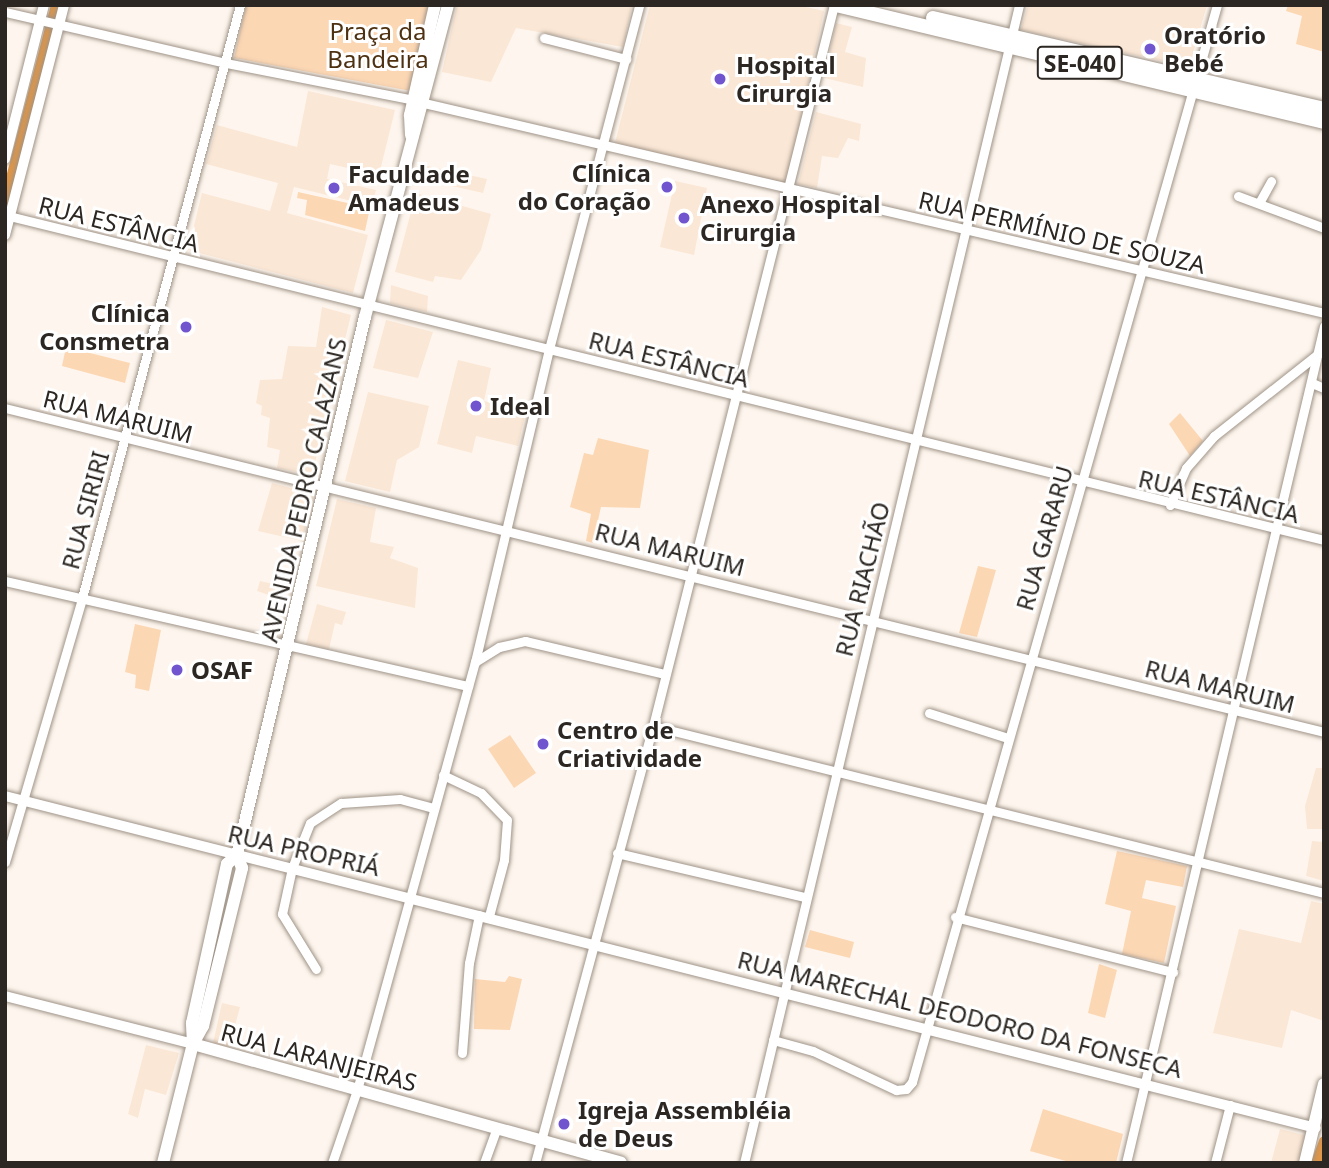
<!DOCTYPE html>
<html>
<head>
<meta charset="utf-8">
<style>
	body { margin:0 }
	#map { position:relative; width:1329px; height:1168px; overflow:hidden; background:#fef6ee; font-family:"Noto Sans",sans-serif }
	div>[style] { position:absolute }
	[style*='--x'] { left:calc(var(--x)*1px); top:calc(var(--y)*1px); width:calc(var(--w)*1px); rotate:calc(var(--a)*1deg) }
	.built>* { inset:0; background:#fbe7d5 }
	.green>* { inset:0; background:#fcd7b4 }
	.canal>* { height:10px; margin:-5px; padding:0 5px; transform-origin:5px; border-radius:5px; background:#de9649 }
	.roads { filter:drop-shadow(0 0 2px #9f9387) drop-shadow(0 0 2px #9f9387) }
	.minor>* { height:9px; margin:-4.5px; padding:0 4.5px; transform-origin:4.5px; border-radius:4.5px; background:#fff }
	.tertiary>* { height:10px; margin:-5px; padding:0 5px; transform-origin:5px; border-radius:5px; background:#fff }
	.secondary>* { height:12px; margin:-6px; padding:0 6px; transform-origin:6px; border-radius:6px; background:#fff }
	.primary>* { height:14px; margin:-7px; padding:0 7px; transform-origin:7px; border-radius:7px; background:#fff }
	.dots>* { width:19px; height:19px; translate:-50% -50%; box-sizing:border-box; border:4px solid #fff; border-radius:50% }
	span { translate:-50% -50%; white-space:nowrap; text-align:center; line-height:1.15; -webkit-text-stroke:6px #fff; paint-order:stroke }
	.shield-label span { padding:2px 5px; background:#fff; border:2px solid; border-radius:5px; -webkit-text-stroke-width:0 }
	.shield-label { font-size:23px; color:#2c2722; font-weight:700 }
	.park-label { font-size:24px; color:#4e3111 }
	.poi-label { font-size:24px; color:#2c2722; font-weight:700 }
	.left { translate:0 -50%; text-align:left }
	.right { translate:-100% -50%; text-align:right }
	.street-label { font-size:24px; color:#2c2722 }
	.frame { position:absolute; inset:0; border:7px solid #2c2722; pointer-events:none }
</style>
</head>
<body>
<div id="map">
	<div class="built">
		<div style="clip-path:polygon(457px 5px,632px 5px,623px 47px,516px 28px,491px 82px,442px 72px)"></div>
		<div style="clip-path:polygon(650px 5px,797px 5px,824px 11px,786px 185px,614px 147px)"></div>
		<div style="clip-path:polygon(1028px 5px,1207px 5px,1189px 67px,1021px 30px)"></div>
		<div style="clip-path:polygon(836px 23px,852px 27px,845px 52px,866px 58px,863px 87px,824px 78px)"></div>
		<div style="clip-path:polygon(308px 91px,395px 110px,379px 175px,330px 164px,327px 179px,376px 190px,372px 206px,294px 187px,287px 213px,368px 235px,353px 293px,188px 250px,202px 193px,270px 211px,278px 183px,206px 164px,217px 125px,297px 147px)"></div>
		<div style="clip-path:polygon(816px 112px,861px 124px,859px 141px,848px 138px,838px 158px,822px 156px,817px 188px,798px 184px)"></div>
		<div style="clip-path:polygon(423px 165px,487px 179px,483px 193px,421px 179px)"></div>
		<div style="clip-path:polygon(675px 181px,707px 188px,694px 255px,660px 247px)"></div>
		<div style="clip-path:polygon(416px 193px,491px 214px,481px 250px,461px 280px,435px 276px,433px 282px,395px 272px)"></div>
		<div style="clip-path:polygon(391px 285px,428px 296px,427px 312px,390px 303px)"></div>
		<div style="clip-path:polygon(322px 307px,351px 315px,312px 475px,277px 468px,280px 450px,267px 447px,270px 418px,261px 415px,262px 406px,256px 403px,260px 380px,282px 379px,288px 346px,316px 347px)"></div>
		<div style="clip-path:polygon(386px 320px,433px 332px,418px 378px,373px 368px)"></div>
		<div style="clip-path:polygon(458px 360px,491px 368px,484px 401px,526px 411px,518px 446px,476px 436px,472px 453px,437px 444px)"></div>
		<div style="clip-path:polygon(368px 392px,429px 406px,419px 447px,397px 460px,390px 492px,345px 481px)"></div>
		<div style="clip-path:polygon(272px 483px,314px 494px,302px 541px,258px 531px)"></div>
		<div style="clip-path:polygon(337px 499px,376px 508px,370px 542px,394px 547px,390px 558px,418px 568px,415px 608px,316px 586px)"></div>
		<div style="clip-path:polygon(260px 581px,286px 587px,275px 635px,264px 632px,272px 596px,257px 591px)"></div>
		<div style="clip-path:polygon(317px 604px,346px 612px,342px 625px,335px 623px,329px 649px,306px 644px)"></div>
		<div style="clip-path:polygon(1316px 768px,1324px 768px,1324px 829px,1307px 829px,1305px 806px)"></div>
		<div style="clip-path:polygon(1312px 841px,1324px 842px,1324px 881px,1306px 876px)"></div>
		<div style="clip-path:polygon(1311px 901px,1324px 904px,1324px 1021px,1291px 1010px,1282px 1048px,1213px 1033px,1239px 929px,1301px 943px)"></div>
		<div style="clip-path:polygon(222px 1003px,240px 1007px,229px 1047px,213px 1043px)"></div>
		<div style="clip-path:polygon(146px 1045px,179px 1053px,166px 1095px,145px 1089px,138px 1118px,128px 1114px)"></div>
		<div style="clip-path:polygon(1280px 1129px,1308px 1136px,1299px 1163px,1271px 1163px)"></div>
	</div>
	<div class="green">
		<div style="clip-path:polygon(246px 5px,430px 5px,411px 91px,234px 58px)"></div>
		<div style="clip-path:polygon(1288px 5px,1324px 5px,1324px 52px,1296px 44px,1302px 16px,1286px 11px)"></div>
		<div style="clip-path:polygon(298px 192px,370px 208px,365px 231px,305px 215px,307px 200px,297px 198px)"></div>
		<div style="clip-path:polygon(66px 347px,130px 363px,125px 383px,62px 366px)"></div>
		<div style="clip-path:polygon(1180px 413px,1203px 441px,1190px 456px,1169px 424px)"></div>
		<div style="clip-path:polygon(598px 438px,649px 450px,640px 508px,601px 507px,593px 543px,586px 541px,591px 514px,570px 507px,584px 453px,593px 455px)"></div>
		<div style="clip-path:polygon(978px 566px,996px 570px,977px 637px,959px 633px)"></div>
		<div style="clip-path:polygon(135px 624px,161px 630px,149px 691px,135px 688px,136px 675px,125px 672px)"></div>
		<div style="clip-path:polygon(510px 735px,536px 773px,514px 788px,488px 749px)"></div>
		<div style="clip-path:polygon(1117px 851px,1187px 866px,1183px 887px,1146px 880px,1142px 898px,1176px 906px,1164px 963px,1122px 954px,1131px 911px,1105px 904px)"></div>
		<div style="clip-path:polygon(810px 930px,854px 942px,850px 958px,805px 947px)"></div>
		<div style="clip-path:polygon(1099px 964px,1117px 970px,1105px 1018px,1088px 1013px)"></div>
		<div style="clip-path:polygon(509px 976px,522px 979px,510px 1030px,474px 1029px,475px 979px,505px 982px)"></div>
		<div style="clip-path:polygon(1043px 1109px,1123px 1134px,1116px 1163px,1073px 1163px,1030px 1151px)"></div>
	</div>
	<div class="canal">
		<div style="--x:5;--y:201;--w:203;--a:-75.4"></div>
		<div style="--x:1316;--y:1163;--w:23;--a:-70"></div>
	</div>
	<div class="roads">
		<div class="minor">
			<div style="--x:5;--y:12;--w:227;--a:13"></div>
			<div style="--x:226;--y:63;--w:192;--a:11.1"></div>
			<div style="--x:544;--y:38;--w:85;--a:14.4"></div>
			<div style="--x:424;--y:103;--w:924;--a:13.13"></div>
			<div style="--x:1238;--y:196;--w:92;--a:20.4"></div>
			<div style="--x:1259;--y:203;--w:25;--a:-61"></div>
			<div style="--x:5;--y:215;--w:1358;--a:13.84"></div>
			<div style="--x:1312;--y:383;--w:13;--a:23"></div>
			<div style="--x:5;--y:408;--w:1358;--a:13.8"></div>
			<div style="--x:1170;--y:505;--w:40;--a:-66.6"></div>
			<div style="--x:1186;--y:468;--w:43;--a:-48.8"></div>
			<div style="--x:1214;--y:436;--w:134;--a:-38.3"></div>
			<div style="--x:5;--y:581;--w:475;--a:12.8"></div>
			<div style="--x:475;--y:662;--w:28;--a:-32"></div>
			<div style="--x:499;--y:647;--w:27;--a:-13"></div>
			<div style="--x:525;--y:641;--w:144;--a:13.3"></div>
			<div style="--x:929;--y:713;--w:83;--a:17.6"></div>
			<div style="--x:653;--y:726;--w:691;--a:13.98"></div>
			<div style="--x:443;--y:775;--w:42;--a:25.3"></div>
			<div style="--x:481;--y:793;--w:37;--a:46"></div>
			<div style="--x:507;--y:820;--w:40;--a:94.3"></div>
			<div style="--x:504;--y:860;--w:58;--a:105"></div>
			<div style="--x:617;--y:853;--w:193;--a:13.2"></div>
			<div style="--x:5;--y:862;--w:275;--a:-73.7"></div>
			<div style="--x:82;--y:598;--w:614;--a:-75.08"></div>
			<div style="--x:955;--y:917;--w:225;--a:14.2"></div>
			<div style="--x:316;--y:969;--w:65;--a:-121.7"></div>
			<div style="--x:282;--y:914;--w:47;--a:-77.7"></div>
			<div style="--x:292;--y:868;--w:48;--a:-68.2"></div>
			<div style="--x:310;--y:823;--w:37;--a:-33"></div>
			<div style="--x:341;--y:803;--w:59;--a:-3.9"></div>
			<div style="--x:400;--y:799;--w:35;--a:15"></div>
			<div style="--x:773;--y:1040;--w:41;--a:15.4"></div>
			<div style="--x:813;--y:1051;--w:92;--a:25.2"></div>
			<div style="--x:896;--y:1090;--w:10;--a:-6"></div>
			<div style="--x:906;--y:1089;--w:9;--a:-49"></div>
			<div style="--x:912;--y:1082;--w:1119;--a:-74.19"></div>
			<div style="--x:462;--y:1053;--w:90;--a:-85.6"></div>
			<div style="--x:469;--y:963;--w:49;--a:-78.2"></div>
			<div style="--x:332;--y:1163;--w:77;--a:-71.1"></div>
			<div style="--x:357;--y:1090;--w:444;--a:-74.6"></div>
			<div style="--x:475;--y:662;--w:322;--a:-76.7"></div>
			<div style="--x:549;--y:349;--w:356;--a:-75.3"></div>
			<div style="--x:484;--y:1163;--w:37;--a:-70"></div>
			<div style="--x:535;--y:1163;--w:453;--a:-74.9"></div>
			<div style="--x:653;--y:726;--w:743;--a:-75.91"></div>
			<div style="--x:744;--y:1163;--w:1190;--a:-76.64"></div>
			<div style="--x:1126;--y:1163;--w:860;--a:-76.69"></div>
			<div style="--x:1215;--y:1163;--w:60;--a:-75.5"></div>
		</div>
		<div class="tertiary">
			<div style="--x:5;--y:159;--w:159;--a:-75.8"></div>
			<div style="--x:5;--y:235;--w:237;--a:-75.6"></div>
			<div style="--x:5;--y:796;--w:1352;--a:14.21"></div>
			<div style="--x:5;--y:996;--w:194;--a:14.3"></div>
		</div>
		<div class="secondary">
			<div style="--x:411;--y:135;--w:20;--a:-93"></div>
			<div style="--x:410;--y:115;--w:113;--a:-77.2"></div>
			<div style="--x:193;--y:1044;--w:21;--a:-61"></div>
			<div style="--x:203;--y:1026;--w:163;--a:-76.1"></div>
			<div style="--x:242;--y:868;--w:14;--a:-111"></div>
			<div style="--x:237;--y:855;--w:553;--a:-76.62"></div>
			<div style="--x:365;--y:317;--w:323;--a:-75.1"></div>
			<div style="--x:193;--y:1044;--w:444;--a:15.5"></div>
			<div style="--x:163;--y:1163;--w:123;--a:-75.9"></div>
			<div style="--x:193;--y:1044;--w:21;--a:-93"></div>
			<div style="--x:192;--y:1023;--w:163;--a:-77.6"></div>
			<div style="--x:227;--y:864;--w:13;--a:-42"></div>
			<div style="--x:1305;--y:1163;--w:81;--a:-76.5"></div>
		</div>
		<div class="primary">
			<div style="--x:836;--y:5;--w:502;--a:13.48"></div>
			<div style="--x:933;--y:18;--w:401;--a:13.1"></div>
		</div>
	</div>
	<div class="dots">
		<div style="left:1150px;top:49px;background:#7055cf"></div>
		<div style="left:720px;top:79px;background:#7055cf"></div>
		<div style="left:667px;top:187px;background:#7055cf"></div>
		<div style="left:334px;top:188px;background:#7055cf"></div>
		<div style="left:684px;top:218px;background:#7055cf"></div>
		<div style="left:186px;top:327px;background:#7055cf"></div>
		<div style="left:476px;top:406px;background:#7055cf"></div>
		<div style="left:177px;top:670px;background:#7055cf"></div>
		<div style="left:543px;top:744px;background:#7055cf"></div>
		<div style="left:564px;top:1124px;background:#7055cf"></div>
	</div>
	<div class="shield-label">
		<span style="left:1080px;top:63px">SE-040</span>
	</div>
	<div class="park-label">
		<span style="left:378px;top:45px">Praça da<br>Bandeira</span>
	</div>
	<div class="poi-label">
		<span class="left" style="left:1164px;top:49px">Oratório<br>Bebé</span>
		<span class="left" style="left:736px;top:79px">Hospital<br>Cirurgia</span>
		<span class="right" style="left:651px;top:187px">Clínica<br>do Coração</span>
		<span class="left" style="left:348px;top:188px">Faculdade<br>Amadeus</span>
		<span class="left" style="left:700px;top:218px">Anexo Hospital<br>Cirurgia</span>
		<span class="right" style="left:170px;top:327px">Clínica<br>Consmetra</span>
		<span class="left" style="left:490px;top:406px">Ideal</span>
		<span class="left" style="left:191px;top:670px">OSAF</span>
		<span class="left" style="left:557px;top:744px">Centro de<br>Criatividade</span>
		<span class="left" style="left:578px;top:1124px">Igreja Assembléia<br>de Deus</span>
	</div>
	<div class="street-label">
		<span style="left:119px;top:224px;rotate:14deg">RUA ESTÂNCIA</span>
		<span style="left:1062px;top:232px;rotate:13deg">RUA PERMÍNIO DE SOUZA</span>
		<span style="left:669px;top:359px;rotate:14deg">RUA ESTÂNCIA</span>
		<span style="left:118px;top:416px;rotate:14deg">RUA MARUIM</span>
		<span style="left:303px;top:490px;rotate:-77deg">AVENIDA PEDRO CALAZANS</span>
		<span style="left:1219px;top:496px;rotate:13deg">RUA ESTÂNCIA</span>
		<span style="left:85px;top:510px;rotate:-75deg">RUA SIRIRI</span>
		<span style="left:1044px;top:538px;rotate:-74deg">RUA GARARU</span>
		<span style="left:670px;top:549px;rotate:14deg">RUA MARUIM</span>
		<span style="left:862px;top:579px;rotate:-76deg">RUA RIACHÃO</span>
		<span style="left:1220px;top:686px;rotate:14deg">RUA MARUIM</span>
		<span style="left:304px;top:850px;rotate:13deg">RUA PROPRIÁ</span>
		<span style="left:960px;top:1014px;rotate:14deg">RUA MARECHAL DEODORO DA FONSECA</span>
		<span style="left:319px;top:1057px;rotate:15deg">RUA LARANJEIRAS</span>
	</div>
	<div class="frame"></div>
</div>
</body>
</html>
